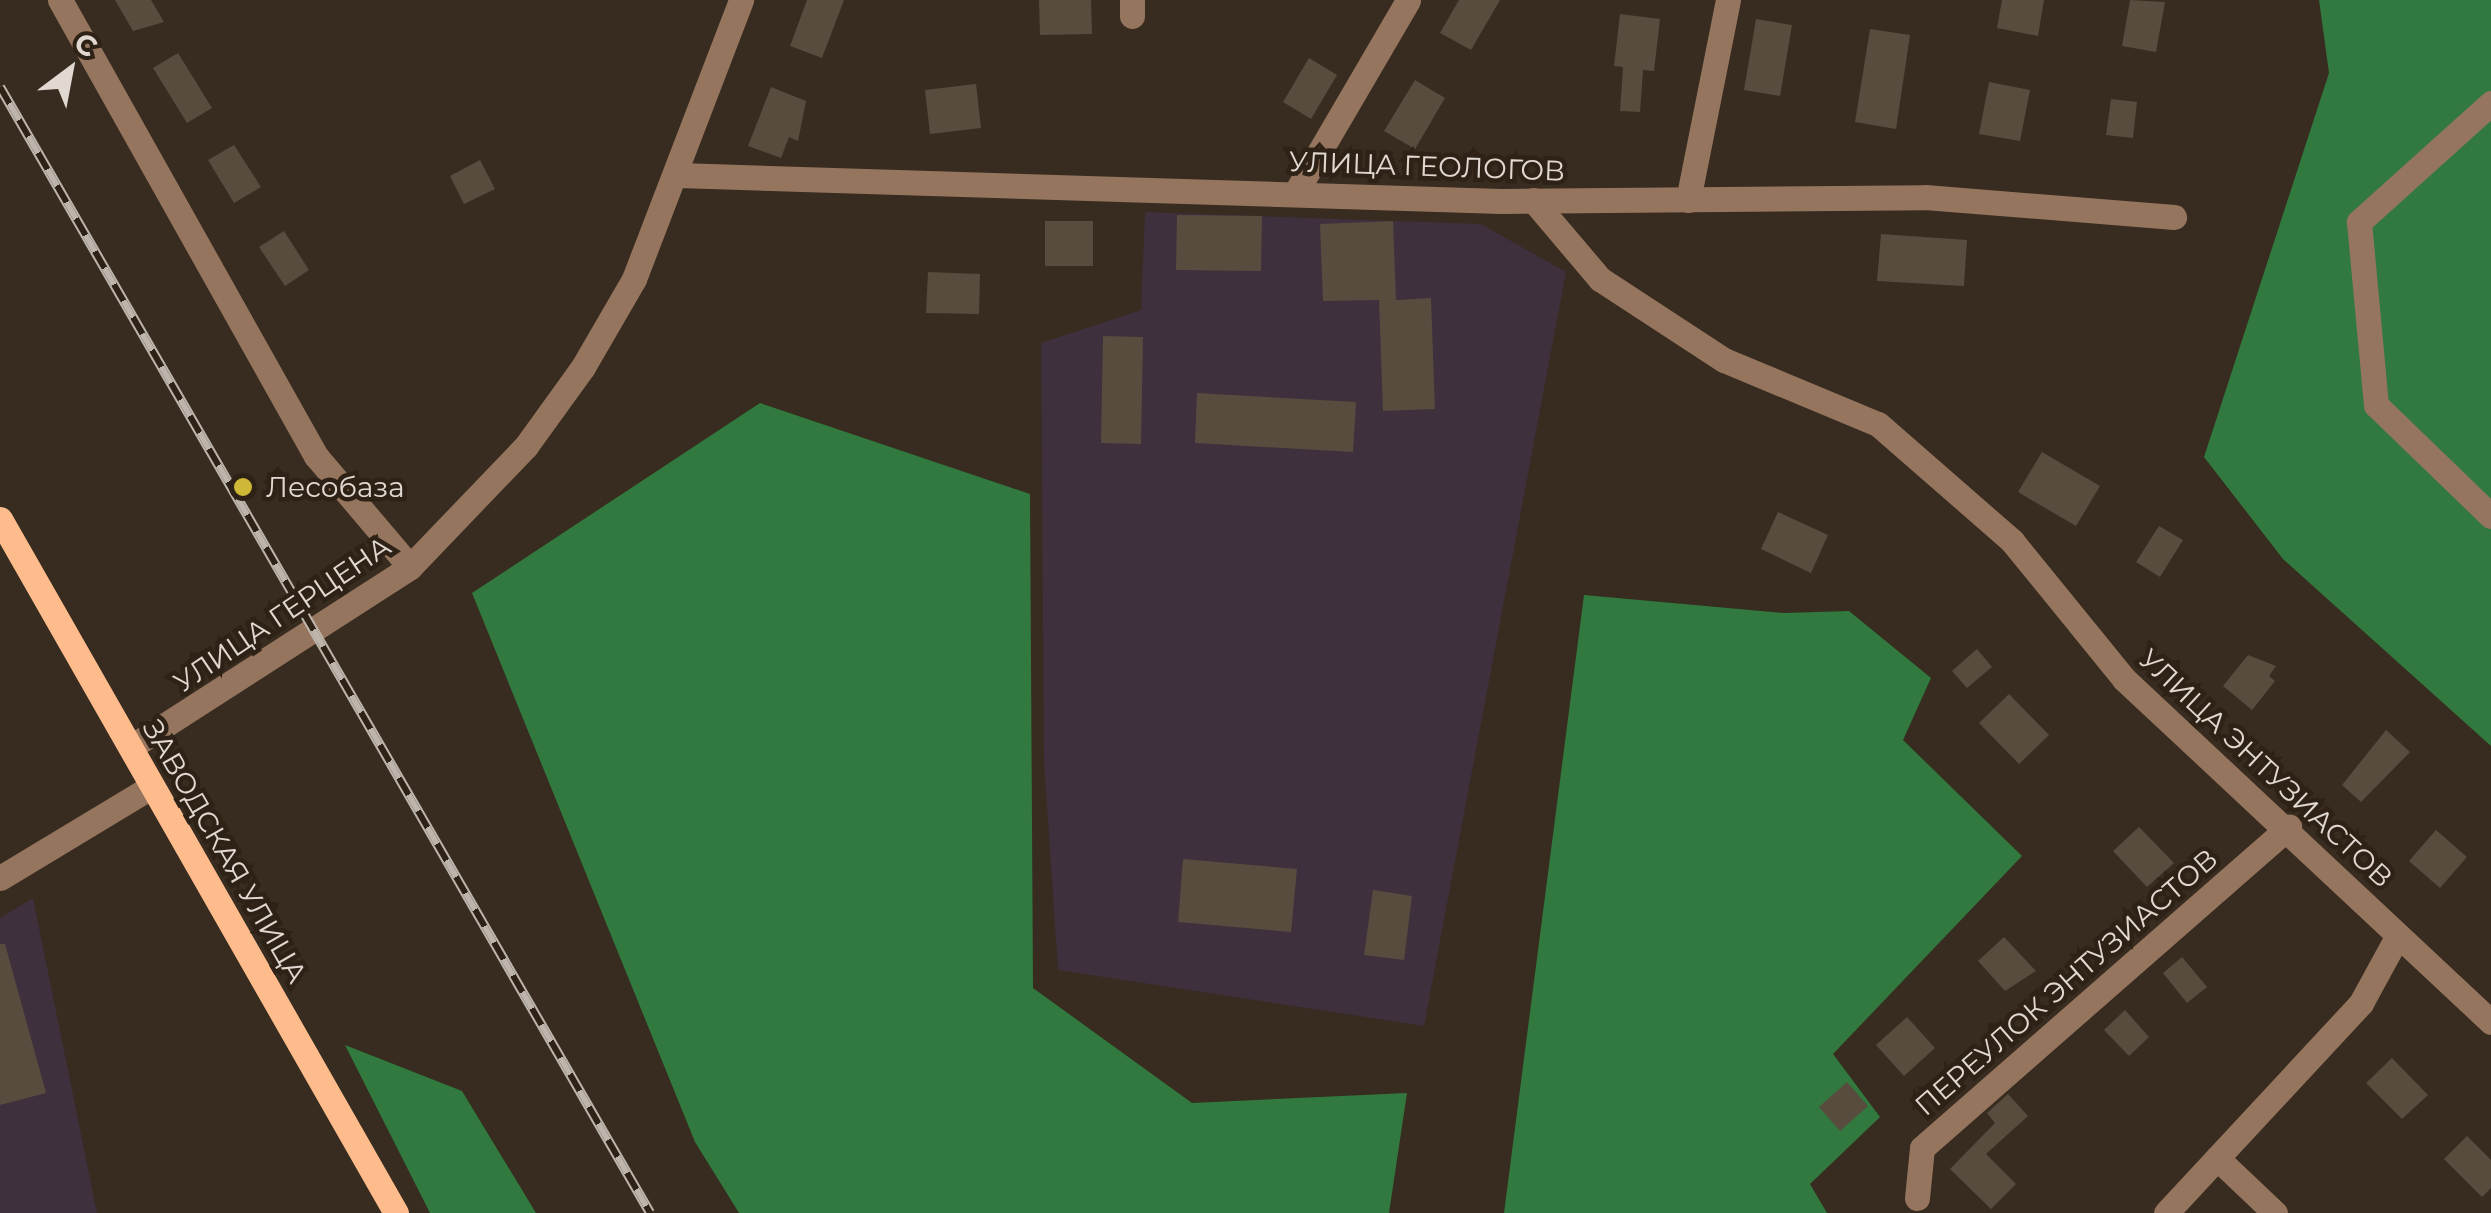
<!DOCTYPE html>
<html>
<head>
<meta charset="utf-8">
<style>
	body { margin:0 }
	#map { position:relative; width:2491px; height:1213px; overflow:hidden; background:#372c1f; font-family:Montserrat,sans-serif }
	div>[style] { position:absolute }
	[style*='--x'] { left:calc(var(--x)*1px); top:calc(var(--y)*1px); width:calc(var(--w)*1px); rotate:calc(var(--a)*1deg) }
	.industrial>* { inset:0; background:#3e303d }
	.forest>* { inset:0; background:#31793e }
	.building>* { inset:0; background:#584c3e }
	.minor>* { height:25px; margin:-12.5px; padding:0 12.5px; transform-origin:12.5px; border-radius:12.5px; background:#96755f }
	.major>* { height:25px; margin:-12.5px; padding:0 12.5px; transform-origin:12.5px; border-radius:12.5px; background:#febc8c }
	.rail>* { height:10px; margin-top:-5px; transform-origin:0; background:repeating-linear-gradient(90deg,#2d2215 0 19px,#bdb5ac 0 38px); box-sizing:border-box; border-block:2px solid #bdb5ac }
	.dots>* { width:28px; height:28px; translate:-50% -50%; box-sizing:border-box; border:5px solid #2d2215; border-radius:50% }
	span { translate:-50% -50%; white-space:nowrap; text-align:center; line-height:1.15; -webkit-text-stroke:9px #2d2215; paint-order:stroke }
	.street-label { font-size:28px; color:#e1d9d1 }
	.poi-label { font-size:28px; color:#e1d9d1 }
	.left { translate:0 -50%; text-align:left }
	.north { position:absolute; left:20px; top:20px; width:100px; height:100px; -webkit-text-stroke:8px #2d2215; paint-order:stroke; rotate:32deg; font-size:28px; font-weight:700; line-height:40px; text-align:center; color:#e1d9d1 }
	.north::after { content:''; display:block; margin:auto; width:35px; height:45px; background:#e1d9d1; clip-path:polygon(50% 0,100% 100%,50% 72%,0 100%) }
</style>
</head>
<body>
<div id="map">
	<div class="industrial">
		<div style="clip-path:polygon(1145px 212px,1481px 224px,1566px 272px,1424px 1026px,1058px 970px,1044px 763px,1041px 343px,1141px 310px)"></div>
		<div style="clip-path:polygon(33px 898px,97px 1213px,0 1213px,0 918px)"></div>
	</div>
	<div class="forest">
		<div style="clip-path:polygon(2319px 0,2491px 0,2491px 746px,2283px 559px,2204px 457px,2329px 73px)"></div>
		<div style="clip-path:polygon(760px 403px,1030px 494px,1033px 988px,1192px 1103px,1407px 1093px,1389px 1213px,739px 1213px,695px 1142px,472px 593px)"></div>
		<div style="clip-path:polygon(1584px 595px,1784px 613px,1849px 611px,1931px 678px,1903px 740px,2022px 856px,1833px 1054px,1880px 1117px,1810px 1184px,1827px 1213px,1504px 1213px)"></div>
		<div style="clip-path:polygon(345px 1045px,462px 1091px,536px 1213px,430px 1213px)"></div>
	</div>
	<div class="building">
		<div style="clip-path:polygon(115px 0,151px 0,164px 22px,133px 31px)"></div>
		<div style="clip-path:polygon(807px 0,844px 0,822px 58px,790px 46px)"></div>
		<div style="clip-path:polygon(1039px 0,1091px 0,1092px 34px,1040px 35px)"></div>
		<div style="clip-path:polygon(1459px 0,1500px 0,1471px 50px,1440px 33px)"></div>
		<div style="clip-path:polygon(2002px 0,2044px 0,2038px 36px,1997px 28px)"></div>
		<div style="clip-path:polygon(2130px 0,2165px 2px,2156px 52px,2122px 46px)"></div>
		<div style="clip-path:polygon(1620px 14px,1660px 19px,1654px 71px,1643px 70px,1640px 112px,1620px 111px,1623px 67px,1614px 66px)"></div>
		<div style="clip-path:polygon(1756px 19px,1792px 25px,1780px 96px,1744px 90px)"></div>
		<div style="clip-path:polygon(1870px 29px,1910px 35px,1896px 129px,1855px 122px)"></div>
		<div style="clip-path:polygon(178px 53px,212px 108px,187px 123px,153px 68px)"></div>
		<div style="clip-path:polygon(1309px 58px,1337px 75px,1311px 119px,1283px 102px)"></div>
		<div style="clip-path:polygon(1415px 80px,1445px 98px,1415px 149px,1384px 131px)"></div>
		<div style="clip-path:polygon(1989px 82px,2030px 90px,2020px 141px,1979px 134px)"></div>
		<div style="clip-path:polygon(976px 84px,981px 128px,930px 134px,925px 90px)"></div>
		<div style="clip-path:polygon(771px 87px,806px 101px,798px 141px,789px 137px,781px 158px,748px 146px)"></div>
		<div style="clip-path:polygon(2111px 99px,2137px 102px,2133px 138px,2106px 135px)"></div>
		<div style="clip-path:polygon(234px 145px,261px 187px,234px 203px,208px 160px)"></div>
		<div style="clip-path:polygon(480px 160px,495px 189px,464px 204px,450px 176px)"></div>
		<div style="clip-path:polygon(1177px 215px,1262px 216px,1261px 271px,1176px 270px)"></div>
		<div style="clip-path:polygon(1045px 221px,1093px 221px,1093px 266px,1045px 266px)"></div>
		<div style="clip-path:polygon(1393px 221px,1396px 300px,1431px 298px,1435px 409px,1383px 411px,1379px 300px,1323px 301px,1320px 224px)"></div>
		<div style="clip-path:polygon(284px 231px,309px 270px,285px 286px,259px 247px)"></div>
		<div style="clip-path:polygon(1881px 234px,1967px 240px,1964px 286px,1877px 281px)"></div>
		<div style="clip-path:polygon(928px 272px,980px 274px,979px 314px,926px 313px)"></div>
		<div style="clip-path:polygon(1103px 336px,1143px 337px,1141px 444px,1101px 443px)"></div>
		<div style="clip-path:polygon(1197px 393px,1356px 402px,1353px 452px,1195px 443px)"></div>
		<div style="clip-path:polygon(2042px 452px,2100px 486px,2076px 526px,2018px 492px)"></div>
		<div style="clip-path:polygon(1778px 512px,1828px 535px,1811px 573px,1761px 549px)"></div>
		<div style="clip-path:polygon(2159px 526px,2183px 540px,2160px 577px,2136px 562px)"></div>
		<div style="clip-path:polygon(1977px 649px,1992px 667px,1967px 688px,1952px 671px)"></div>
		<div style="clip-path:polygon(2248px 655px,2276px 666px,2269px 676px,2275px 681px,2252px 710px,2223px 686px)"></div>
		<div style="clip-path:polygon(2009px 694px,2049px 735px,2019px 764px,1979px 723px)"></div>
		<div style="clip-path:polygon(2386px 730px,2410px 752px,2361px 802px,2342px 785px)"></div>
		<div style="clip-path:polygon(2139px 827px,2174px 863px,2147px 887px,2113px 851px)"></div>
		<div style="clip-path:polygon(2436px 830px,2467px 857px,2440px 888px,2409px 861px)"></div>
		<div style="clip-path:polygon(1183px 859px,1297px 869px,1291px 932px,1178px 922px)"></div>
		<div style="clip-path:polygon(1373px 890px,1412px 896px,1404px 960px,1364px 955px)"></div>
		<div style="clip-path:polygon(2004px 937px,2036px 971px,2005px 991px,1978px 961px)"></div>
		<div style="clip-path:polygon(0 944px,5px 944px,46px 1093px,0 1105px)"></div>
		<div style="clip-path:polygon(2182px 957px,2207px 987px,2187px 1003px,2163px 973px)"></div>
		<div style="clip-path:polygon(2125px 1010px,2149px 1037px,2129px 1056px,2104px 1030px)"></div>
		<div style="clip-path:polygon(1907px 1017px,1935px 1048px,1904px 1076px,1876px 1045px)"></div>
		<div style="clip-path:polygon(2392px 1058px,2428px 1095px,2402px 1119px,2366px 1083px)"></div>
		<div style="clip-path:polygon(1847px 1082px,1868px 1106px,1840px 1131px,1819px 1107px)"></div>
		<div style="clip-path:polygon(2008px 1094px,2028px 1116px,1986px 1154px,2016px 1184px,1991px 1209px,1950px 1169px,1995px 1123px,1987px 1113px)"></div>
		<div style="clip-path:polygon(2467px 1136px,2491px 1160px,2491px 1188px,2482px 1197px,2444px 1159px)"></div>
	</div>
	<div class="minor">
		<div style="--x:60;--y:0;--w:523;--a:60.69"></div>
		<div style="--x:316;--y:456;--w:145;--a:49.7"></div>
		<div style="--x:1132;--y:0;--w:16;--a:90"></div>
		<div style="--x:2491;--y:103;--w:178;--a:138"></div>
		<div style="--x:2359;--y:222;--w:184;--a:84.7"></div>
		<div style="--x:2376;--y:405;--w:160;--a:44"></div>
		<div style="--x:678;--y:175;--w:823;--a:1.81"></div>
		<div style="--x:1501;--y:201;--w:424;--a:-0.5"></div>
		<div style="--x:1925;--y:197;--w:250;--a:4.6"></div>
		<div style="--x:1296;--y:192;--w:222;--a:-59.7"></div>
		<div style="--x:1533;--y:200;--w:104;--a:49.7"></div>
		<div style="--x:1600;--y:279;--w:148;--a:33.2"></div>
		<div style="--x:1724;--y:360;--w:167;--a:22.6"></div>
		<div style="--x:1878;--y:424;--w:178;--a:41.1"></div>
		<div style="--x:2012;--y:541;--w:178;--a:50.9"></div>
		<div style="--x:2124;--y:679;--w:502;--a:43.06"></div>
		<div style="--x:1688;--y:200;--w:204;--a:-78.7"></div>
		<div style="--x:131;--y:747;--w:332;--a:-32.8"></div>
		<div style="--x:410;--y:567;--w:168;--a:-46.2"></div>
		<div style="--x:526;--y:446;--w:97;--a:-54.2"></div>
		<div style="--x:583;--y:367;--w:102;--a:-59.9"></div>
		<div style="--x:634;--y:279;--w:299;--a:-69"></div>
		<div style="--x:0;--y:878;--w:174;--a:-31.1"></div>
		<div style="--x:2217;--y:1158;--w:80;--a:43.5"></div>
		<div style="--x:1917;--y:1198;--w:50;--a:-84.3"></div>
		<div style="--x:1922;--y:1148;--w:488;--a:-41.2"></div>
		<div style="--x:2166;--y:1213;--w:287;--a:-47.1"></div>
		<div style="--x:2361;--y:1003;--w:77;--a:-61.4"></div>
	</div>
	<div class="major">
		<div style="--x:0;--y:519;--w:799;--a:60.29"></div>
	</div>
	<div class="rail">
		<div style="--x:0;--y:87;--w:1300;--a:60"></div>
	</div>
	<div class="dots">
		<div style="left:243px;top:487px;background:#cfb837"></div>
	</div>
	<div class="street-label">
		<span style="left:1427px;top:166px;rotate:2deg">УЛИЦА ГЕОЛОГОВ</span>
		<span style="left:282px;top:614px;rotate:-34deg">УЛИЦА ГЕРЦЕНА</span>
		<span style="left:2266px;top:768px;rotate:43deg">УЛИЦА ЭНТУЗИАСТОВ</span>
		<span style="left:225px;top:851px;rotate:60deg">ЗАВОДСКАЯ УЛИЦА</span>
		<span style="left:2066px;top:982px;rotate:-41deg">ПЕРЕУЛОК ЭНТУЗИАСТОВ</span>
	</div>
	<div class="poi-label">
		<span class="left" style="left:266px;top:487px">Лесобаза</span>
	</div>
	<div class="north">С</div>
</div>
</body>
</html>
